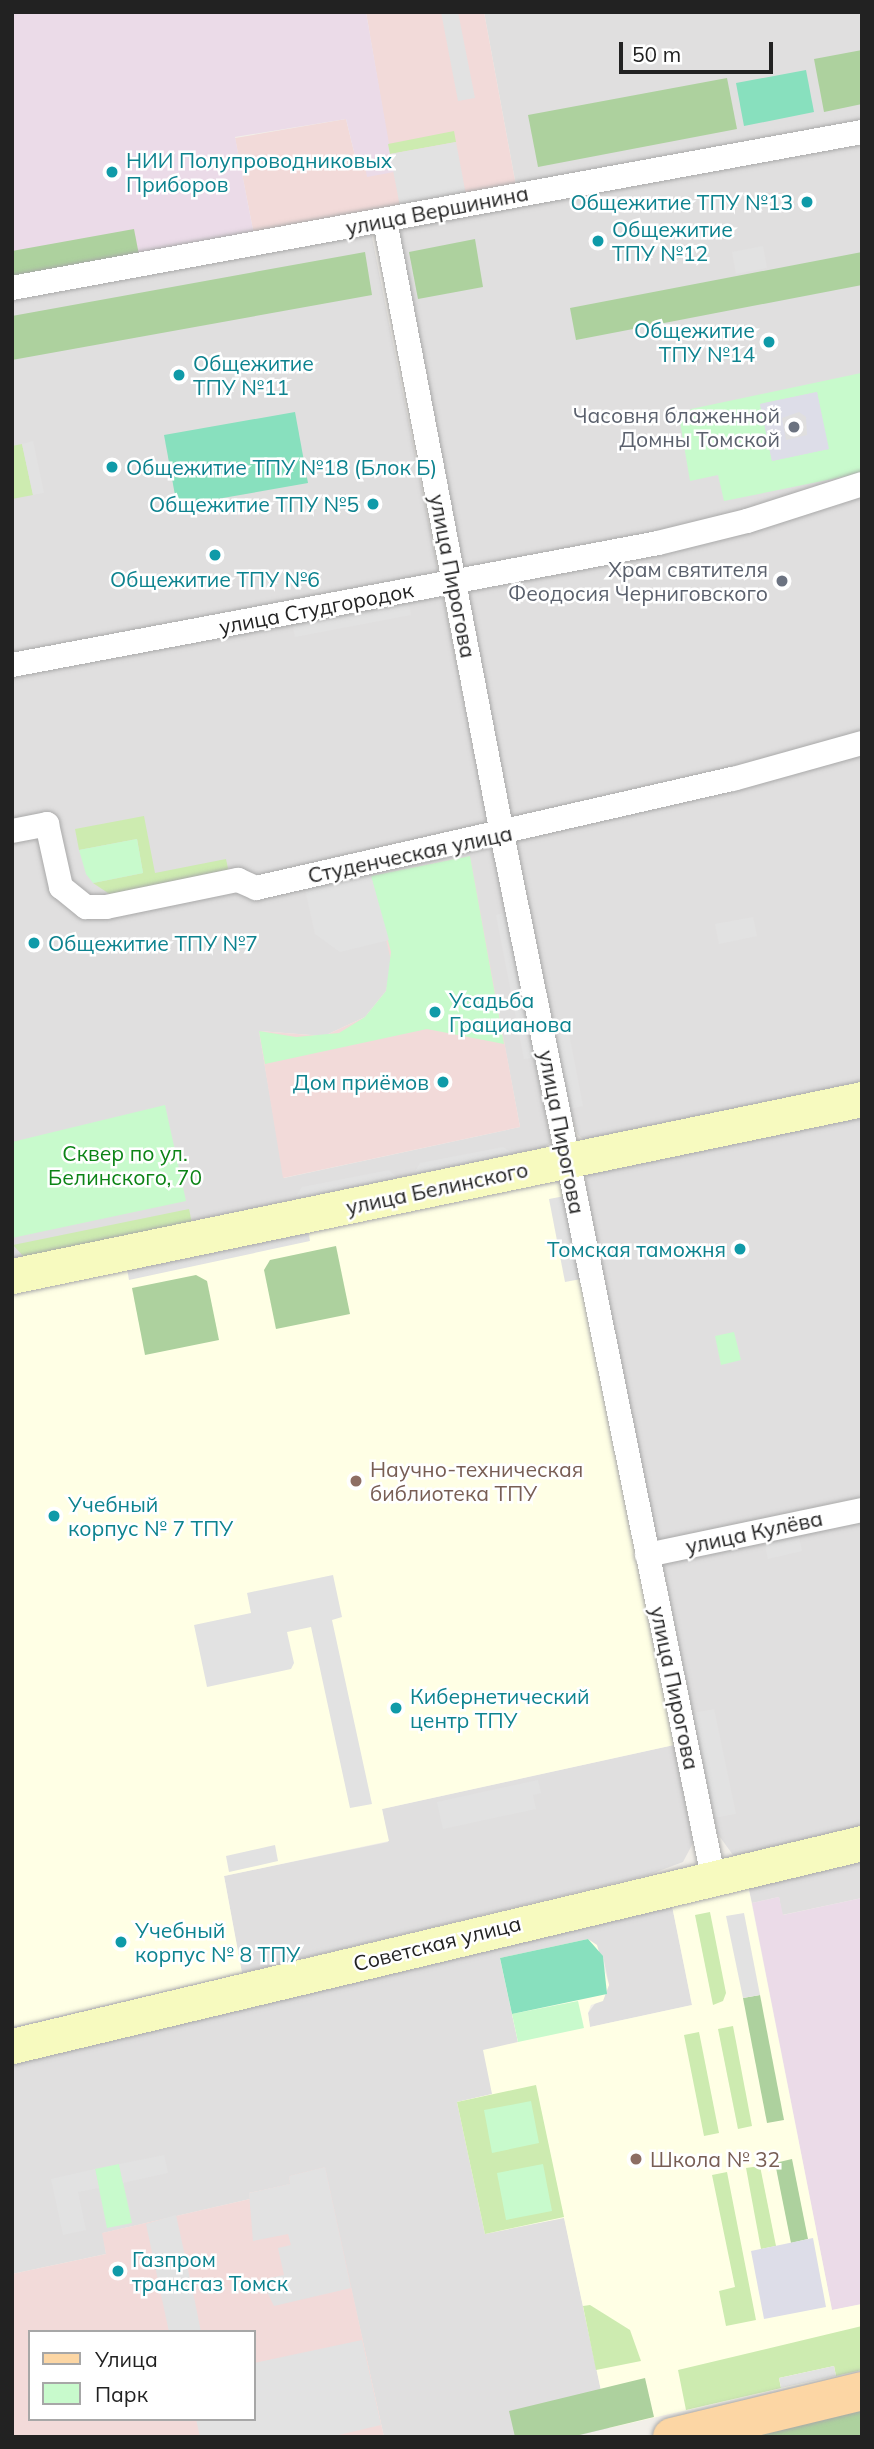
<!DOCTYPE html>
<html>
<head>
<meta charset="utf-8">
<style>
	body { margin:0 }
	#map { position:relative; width:874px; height:2449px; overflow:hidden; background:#f2efe9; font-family:Mulish,sans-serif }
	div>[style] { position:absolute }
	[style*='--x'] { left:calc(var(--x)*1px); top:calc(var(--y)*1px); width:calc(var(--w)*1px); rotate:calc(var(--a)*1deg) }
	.residential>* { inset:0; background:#e0dfdf }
	.commercial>* { inset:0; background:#f2dad9 }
	.industrial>* { inset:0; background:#ebdbe8 }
	.education>* { inset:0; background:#ffffe5 }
	.grass>* { inset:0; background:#cdebb0 }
	.forest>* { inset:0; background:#add19e }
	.park>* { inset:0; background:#c8facc }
	.pitch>* { inset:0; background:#88e0be }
	.parking>* { inset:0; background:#e2e2e2 }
	.plaza>* { inset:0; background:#dddde8 }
	.roads { filter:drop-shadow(0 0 2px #a9a9a9) drop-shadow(0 0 2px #a9a9a9) }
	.street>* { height:24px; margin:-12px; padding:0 12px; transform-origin:12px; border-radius:12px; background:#fff }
	.secondary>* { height:35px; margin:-17.5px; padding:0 17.5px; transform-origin:17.5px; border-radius:17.5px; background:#f7fabf }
	.primary>* { height:38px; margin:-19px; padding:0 19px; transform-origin:19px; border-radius:19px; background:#fcd6a4 }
	.dots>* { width:19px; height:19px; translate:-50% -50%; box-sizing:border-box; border:4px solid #fff; border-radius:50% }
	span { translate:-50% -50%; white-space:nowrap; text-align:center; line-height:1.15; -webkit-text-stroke:5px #fff; paint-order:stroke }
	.culture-label { font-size:21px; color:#0d838f }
	.left { translate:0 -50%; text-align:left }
	.right { translate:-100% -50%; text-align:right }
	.street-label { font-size:21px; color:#222 }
	.worship-label { font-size:21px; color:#5b616d }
	.park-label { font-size:21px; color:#0c8416 }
	.education-label { font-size:21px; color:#785e54 }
	.frame { position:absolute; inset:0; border:14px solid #222; pointer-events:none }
	.legend { position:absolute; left:28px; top:2330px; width:228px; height:91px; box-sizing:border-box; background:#fff; border:2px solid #a7a7a7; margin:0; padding:9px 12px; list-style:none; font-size:21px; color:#222 }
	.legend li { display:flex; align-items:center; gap:14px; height:35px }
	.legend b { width:35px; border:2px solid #a7a7a7 }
	.scale { position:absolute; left:619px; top:42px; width:154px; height:32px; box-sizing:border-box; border:4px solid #222; border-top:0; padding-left:9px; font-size:21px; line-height:24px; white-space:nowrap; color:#222; -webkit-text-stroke:5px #fff; paint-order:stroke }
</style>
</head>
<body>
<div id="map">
	<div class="residential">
		<div style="clip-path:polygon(484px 12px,862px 12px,862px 121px,516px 186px)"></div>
		<div style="clip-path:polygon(862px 144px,862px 1087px,587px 1142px,578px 1135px,569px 1109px,394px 228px)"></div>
		<div style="clip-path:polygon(evenodd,371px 232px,551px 1142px,542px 1149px,12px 1262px,12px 298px,371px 232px,469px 856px,520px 1127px,284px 1178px,259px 1031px,324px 1036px,365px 1017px,386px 991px,392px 965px,389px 940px,469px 856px)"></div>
		<div style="clip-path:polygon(862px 1115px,862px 1497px,655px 1542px,585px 1183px,587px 1176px,594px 1171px)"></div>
		<div style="clip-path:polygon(862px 1521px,862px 1830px,741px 1858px,733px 1855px,717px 1833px,662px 1562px)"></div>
		<div style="clip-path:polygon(674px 1745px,693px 1843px,683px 1862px,648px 1875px,242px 1973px,224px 1876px,388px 1842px,382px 1809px)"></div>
		<div style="clip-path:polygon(862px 1857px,862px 1898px,782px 1915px,779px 1897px,752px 1903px,748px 1885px)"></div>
		<div style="clip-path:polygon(671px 1901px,692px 2005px,590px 2027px,588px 2013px,609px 1985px,603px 1956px,500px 1959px,518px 2042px,492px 2094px,457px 2102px,564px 2217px,609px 2428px,572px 2437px,384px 2437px,351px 2288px,289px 2176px,291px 2184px,249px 2193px,250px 2199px,103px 2233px,106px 2254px,12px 2274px,12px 2062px)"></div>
	</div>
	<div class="commercial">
		<div style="clip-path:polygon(366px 12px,484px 12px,516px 186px,254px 235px,235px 138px,346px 119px,355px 156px,363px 155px,393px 172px)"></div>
		<div style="clip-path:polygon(470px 856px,520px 1127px,283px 1178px,259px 1031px,324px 1036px,365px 1017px,386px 991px,392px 965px,371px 876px)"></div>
		<div style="clip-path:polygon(evenodd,325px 2167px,384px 2437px,12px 2437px,12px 2274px,106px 2254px,102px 2233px,250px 2199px,249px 2193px,290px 2184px,289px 2176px,325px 2167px,30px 2332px,254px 2332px,254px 2419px,30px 2419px,30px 2332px)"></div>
	</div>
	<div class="industrial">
		<div style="clip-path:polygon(12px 12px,366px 12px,394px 172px,367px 177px,363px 155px,355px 156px,346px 119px,235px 137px,254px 235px,12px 277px)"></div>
		<div style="clip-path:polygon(779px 1897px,783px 1915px,862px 1898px,862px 2304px,832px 2310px,752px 1903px)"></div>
	</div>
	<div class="education">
		<div style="clip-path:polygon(550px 1179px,562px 1186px,565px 1196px,674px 1745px,382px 1809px,389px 1841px,224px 1876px,242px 1973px,12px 2027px,12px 1293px)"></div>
		<div style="clip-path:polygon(748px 1885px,832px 2310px,862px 2304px,862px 2370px,609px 2428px,564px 2218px,485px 2234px,457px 2102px,492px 2094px,483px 2050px,518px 2042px,500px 1958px,588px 1939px,597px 1945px,609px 1985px,603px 2001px,591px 2005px,588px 2013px,590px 2027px,692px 2005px,671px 1901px)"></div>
	</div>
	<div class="grass">
		<div style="clip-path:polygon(454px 131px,456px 142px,390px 154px,388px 144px)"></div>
		<div style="clip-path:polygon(22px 444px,33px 495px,12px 499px,12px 446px)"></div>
		<div style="clip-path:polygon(144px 816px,155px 873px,226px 859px,229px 873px,111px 895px,93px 883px,143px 873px,137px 839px,79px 850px,75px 829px)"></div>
		<div style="clip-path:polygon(189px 1209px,192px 1223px,24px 1257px,13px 1245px)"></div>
		<div style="clip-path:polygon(710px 1912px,726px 1993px,723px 2001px,713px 2005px,695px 1915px)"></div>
		<div style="clip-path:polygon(733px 2026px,752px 2126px,738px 2129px,718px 2029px)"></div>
		<div style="clip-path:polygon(699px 2032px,719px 2133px,704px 2136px,684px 2035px)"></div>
		<div style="clip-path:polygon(536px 2085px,564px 2217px,485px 2234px,457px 2102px)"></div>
		<div style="clip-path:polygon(760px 2166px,776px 2246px,761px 2249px,746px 2168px)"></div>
		<div style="clip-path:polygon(727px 2172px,756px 2320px,726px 2326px,719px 2291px,735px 2287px,712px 2175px)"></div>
		<div style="clip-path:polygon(590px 2305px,630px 2330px,641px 2361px,596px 2370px,583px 2306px)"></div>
		<div style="clip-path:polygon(862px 2326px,862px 2370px,836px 2376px,834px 2366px,779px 2378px,781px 2388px,686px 2410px,678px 2370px)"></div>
	</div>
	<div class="forest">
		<div style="clip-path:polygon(862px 50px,862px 104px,824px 112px,814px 59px)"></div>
		<div style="clip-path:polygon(727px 78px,737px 129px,538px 167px,528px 115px)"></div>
		<div style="clip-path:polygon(134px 229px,139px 255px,12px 277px,12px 251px)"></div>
		<div style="clip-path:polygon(475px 239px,483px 287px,418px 299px,409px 252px)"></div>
		<div style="clip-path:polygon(365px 252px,372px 295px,12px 360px,12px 316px)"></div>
		<div style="clip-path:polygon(862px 252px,862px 285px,576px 340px,570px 308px)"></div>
		<div style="clip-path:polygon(336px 1246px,350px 1314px,276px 1329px,264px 1270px,270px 1260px)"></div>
		<div style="clip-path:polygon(196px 1275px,207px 1281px,219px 1340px,145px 1355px,132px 1288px)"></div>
		<div style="clip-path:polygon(760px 1995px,784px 2120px,767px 2123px,743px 1998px)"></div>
		<div style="clip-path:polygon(792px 2159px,808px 2239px,791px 2243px,775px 2163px)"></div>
		<div style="clip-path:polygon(645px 2378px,654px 2417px,571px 2437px,515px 2437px,509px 2411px)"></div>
		<div style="clip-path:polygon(862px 2408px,862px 2437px,756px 2437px,756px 2434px)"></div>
	</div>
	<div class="park">
		<div style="clip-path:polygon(evenodd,861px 373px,862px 473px,724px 501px,718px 475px,690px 481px,680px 422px,691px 409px,861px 373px,817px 392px,828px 449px,772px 461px,760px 404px,817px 392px)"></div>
		<div style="clip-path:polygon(137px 839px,143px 873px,93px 883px,86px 874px,79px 850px)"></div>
		<div style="clip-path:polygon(470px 856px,504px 1044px,427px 1029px,265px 1064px,259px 1031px,296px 1037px,339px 1033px,365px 1017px,386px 991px,391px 952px,371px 876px)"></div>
		<div style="clip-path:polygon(165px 1105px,186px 1201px,12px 1238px,12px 1142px)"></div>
		<div style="clip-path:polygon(734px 1332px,741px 1360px,721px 1365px,715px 1336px)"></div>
		<div style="clip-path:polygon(578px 2001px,584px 2028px,518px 2042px,512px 2014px)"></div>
		<div style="clip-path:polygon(531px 2101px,539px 2143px,492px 2153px,484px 2110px)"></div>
		<div style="clip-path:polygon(119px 2164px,132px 2223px,107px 2228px,95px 2169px)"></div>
		<div style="clip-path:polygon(543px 2164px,552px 2211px,506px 2220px,497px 2173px)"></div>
	</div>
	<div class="pitch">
		<div style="clip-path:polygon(806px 70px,814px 112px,744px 126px,736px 83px)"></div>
		<div style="clip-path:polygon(295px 412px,308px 483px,177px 506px,164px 435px)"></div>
		<div style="clip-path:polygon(588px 1939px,603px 1956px,607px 1994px,512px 2014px,500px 1958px)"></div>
	</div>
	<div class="parking">
		<div style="clip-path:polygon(441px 12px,458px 12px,475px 98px,458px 101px)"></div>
		<div style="clip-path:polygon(456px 142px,466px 195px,400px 207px,390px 154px)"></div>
		<div style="clip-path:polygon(763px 246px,767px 268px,736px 274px,732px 252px)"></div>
		<div style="clip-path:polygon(33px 441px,44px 493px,33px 495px,22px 444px)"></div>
		<div style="clip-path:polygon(408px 598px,411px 615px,295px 637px,292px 620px)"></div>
		<div style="clip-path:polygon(371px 876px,389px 940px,340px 952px,315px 934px,305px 889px)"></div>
		<div style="clip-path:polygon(509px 912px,537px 1057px,524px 1059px,496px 915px)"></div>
		<div style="clip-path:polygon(753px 917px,757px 936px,719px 944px,715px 924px)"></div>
		<div style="clip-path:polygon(566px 1018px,583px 1106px,569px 1109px,552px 1021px)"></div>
		<div style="clip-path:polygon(503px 1147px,516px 1156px,412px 1177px,420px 1163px)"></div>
		<div style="clip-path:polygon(389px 1170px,400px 1180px,293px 1201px,302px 1187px)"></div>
		<div style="clip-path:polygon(565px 1196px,581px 1279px,565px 1282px,549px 1199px)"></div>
		<div style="clip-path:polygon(308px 1229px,310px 1241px,129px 1280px,127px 1268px)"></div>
		<div style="clip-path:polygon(798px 1533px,802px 1551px,768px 1559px,764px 1541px)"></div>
		<div style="clip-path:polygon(333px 1575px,342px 1617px,332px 1620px,372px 1804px,350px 1808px,311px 1627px,287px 1632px,294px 1663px,291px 1669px,207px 1687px,194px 1625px,251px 1613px,247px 1593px)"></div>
		<div style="clip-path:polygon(714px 1709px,736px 1814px,714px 1818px,692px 1713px)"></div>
		<div style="clip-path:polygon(538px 1780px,541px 1793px,533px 1795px,536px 1809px,443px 1829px,437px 1802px)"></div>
		<div style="clip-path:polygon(275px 1845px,278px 1861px,229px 1872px,226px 1856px)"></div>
		<div style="clip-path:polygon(744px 1913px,760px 1995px,743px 1998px,726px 1916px)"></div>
		<div style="clip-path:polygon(164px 2155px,168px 2173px,123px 2183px,119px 2164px)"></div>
		<div style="clip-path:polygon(325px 2167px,351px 2288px,274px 2306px,261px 2280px,284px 2275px,278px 2248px,291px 2245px,288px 2234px,253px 2241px,249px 2193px,290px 2184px,289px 2176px)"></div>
		<div style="clip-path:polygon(95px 2169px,99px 2188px,78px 2192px,86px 2230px,63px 2235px,51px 2179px)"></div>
		<div style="clip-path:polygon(176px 2215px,194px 2297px,201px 2332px,169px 2332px,146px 2224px)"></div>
		<div style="clip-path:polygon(362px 2340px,381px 2425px,330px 2437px,200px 2437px,196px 2419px,254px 2419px,254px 2363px)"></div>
		<div style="clip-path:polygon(834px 2366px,836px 2376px,781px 2388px,779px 2378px)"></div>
	</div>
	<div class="plaza">
		<div style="clip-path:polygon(evenodd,817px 392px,829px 449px,772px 461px,760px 404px,817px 392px,799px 412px,806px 417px,807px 435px,786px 440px,782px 418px,799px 412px)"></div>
		<div style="clip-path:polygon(813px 2238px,826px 2307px,764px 2319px,751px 2251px)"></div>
	</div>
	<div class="roads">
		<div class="street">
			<div style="--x:385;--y:221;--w:624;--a:79.19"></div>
			<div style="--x:502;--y:834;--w:1064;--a:78.56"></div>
			<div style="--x:12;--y:288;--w:864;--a:-10.4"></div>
			<div style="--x:12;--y:665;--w:657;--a:-10.69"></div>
			<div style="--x:658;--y:543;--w:92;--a:-13.9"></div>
			<div style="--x:747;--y:521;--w:121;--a:-17.8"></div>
			<div style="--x:12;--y:831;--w:36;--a:-11"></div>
			<div style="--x:47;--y:824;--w:65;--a:77.5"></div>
			<div style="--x:61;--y:887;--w:32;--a:39"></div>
			<div style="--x:86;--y:907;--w:20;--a:0"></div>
			<div style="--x:106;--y:907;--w:135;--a:-11.6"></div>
			<div style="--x:238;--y:880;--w:20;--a:24"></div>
			<div style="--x:256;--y:888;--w:489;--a:-12.9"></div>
			<div style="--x:733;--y:779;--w:134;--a:-15.6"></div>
			<div style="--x:647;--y:1555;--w:220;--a:-11.8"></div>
		</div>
		<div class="secondary">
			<div style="--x:12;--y:1276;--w:868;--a:-11.76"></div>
			<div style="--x:12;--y:2046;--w:874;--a:-13.43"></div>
		</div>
		<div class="primary">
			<div style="--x:672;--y:2437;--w:195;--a:-13.6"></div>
		</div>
	</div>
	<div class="dots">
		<div style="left:112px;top:172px;background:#0f9aa8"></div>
		<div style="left:807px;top:202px;background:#0f9aa8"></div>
		<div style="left:598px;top:241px;background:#0f9aa8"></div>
		<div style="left:769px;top:342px;background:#0f9aa8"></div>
		<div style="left:179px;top:375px;background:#0f9aa8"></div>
		<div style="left:794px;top:427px;background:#6b7280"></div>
		<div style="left:112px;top:467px;background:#0f9aa8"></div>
		<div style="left:373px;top:504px;background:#0f9aa8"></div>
		<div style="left:215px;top:555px;background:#0f9aa8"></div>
		<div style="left:782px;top:581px;background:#6b7280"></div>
		<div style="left:34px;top:943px;background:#0f9aa8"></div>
		<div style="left:435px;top:1012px;background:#0f9aa8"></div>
		<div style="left:443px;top:1082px;background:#0f9aa8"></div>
		<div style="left:740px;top:1249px;background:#0f9aa8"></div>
		<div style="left:356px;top:1481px;background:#8d6e63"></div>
		<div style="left:54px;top:1516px;background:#0f9aa8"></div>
		<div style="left:396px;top:1708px;background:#0f9aa8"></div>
		<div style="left:121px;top:1942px;background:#0f9aa8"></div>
		<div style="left:636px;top:2159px;background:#8d6e63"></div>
		<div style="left:118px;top:2271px;background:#0f9aa8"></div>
	</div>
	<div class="culture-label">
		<span class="left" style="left:126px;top:172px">НИИ Полупроводниковых<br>Приборов</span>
		<span class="right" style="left:793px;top:202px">Общежитие ТПУ №13</span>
		<span class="left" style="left:612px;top:241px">Общежитие<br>ТПУ №12</span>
		<span class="right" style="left:755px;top:342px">Общежитие<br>ТПУ №14</span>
		<span class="left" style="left:193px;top:375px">Общежитие<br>ТПУ №11</span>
		<span class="left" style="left:126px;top:467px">Общежитие ТПУ №18 (Блок Б)</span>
		<span class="right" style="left:359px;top:504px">Общежитие ТПУ №5</span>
		<span style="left:215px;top:579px">Общежитие ТПУ №6</span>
		<span class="left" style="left:48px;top:943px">Общежитие ТПУ №7</span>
		<span class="left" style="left:449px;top:1012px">Усадьба<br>Грацианова</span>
		<span class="right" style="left:429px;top:1082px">Дом приёмов</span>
		<span class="right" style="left:726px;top:1249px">Томская таможня</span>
		<span class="left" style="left:68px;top:1516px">Учебный<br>корпус № 7 ТПУ</span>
		<span class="left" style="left:410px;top:1708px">Кибернетический<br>центр ТПУ</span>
		<span class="left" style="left:135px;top:1942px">Учебный<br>корпус № 8 ТПУ</span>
		<span class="left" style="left:132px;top:2271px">Газпром<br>трансгаз Томск</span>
	</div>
	<div class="street-label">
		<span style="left:437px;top:210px;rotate:-11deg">улица Вершинина</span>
		<span style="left:453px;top:576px;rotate:79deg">улица Пирогова</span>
		<span style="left:316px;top:608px;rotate:-11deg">улица Студгородок</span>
		<span style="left:410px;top:854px;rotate:-12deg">Студенческая улица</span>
		<span style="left:562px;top:1132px;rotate:79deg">улица Пирогова</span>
		<span style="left:437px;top:1188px;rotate:-12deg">улица Белинского</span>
		<span style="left:754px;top:1532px;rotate:-12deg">улица Кулёва</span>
		<span style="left:675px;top:1688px;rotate:78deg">улица Пирогова</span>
		<span style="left:437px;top:1943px;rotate:-14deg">Советская улица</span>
	</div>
	<div class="worship-label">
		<span class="right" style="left:780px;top:427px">Часовня блаженной<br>Домны Томской</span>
		<span class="right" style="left:768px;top:581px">Храм святителя<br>Феодосия Черниговского</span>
	</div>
	<div class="park-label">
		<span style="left:125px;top:1165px">Сквер по ул.<br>Белинского, 70</span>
	</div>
	<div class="education-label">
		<span class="left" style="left:370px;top:1481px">Научно-техническая<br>библиотека ТПУ</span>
		<span class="left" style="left:650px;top:2159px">Школа № 32</span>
	</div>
	<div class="frame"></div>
	<ul class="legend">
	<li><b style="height:9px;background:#fcd6a4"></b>Улица</li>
	<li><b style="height:19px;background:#c8facc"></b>Парк</li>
	</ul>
	<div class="scale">50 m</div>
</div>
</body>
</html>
